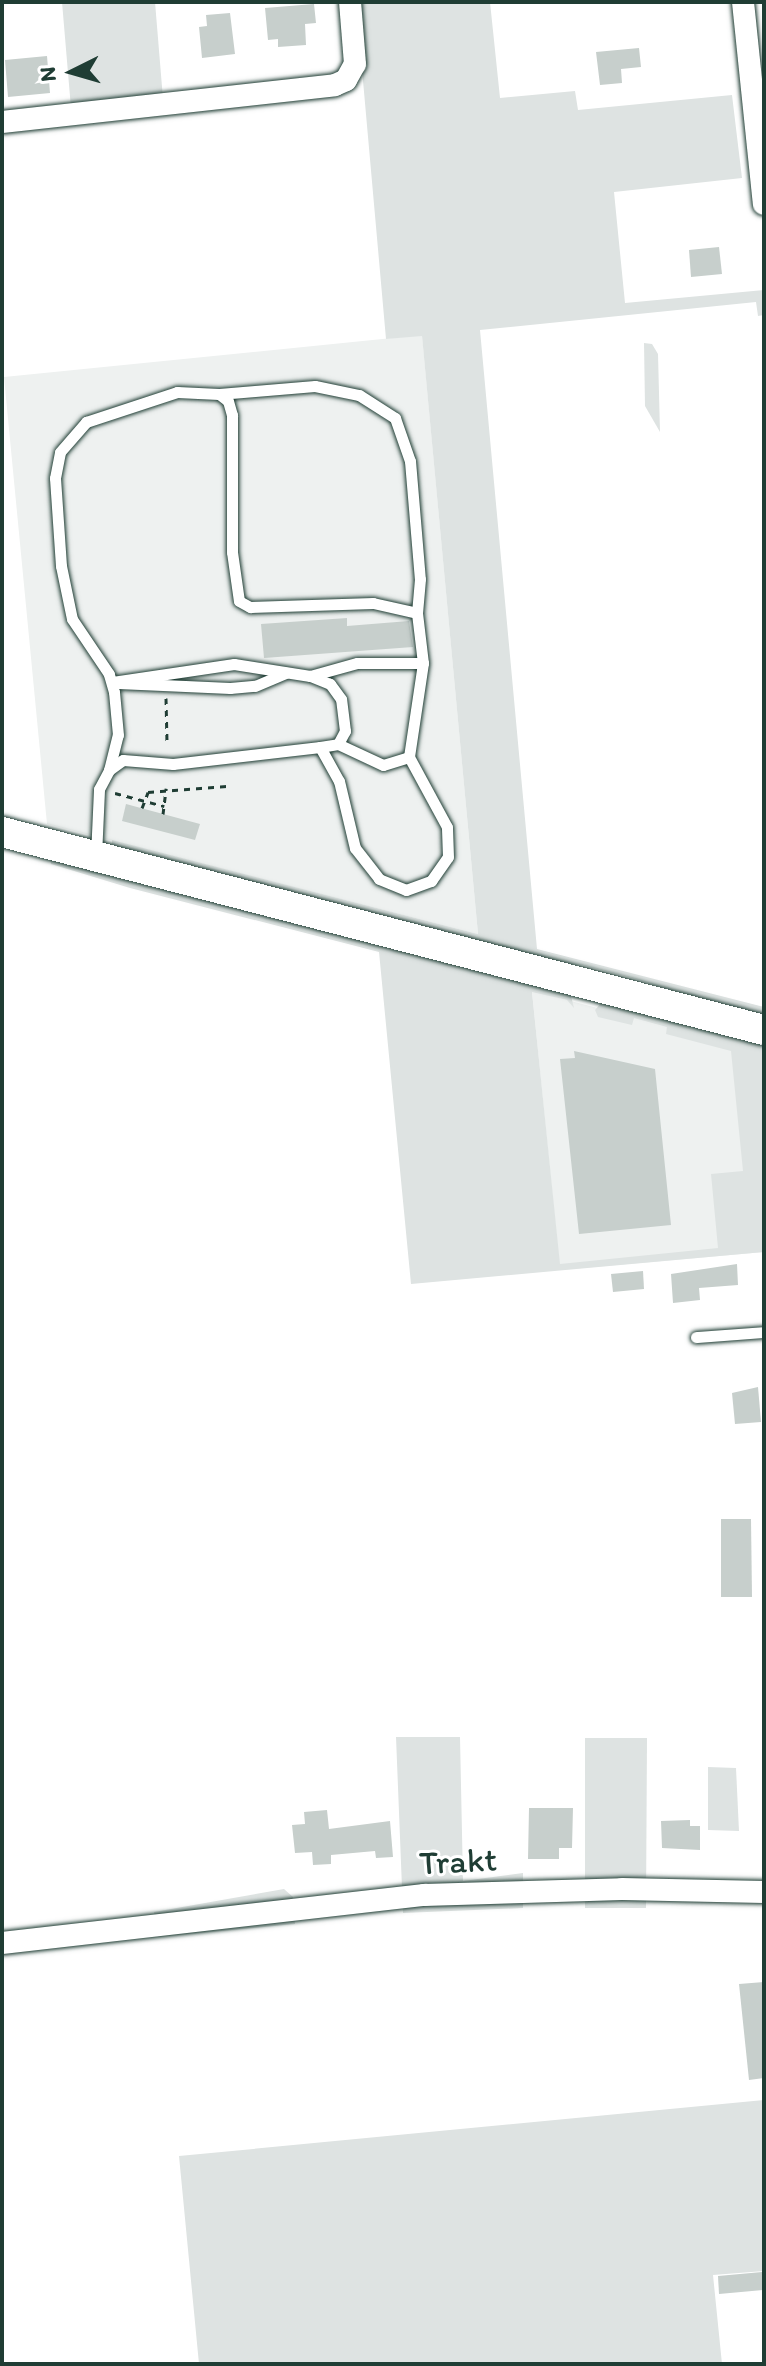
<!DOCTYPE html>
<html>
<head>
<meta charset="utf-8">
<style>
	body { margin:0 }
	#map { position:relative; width:766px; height:2366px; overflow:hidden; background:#fff; font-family:Itim,sans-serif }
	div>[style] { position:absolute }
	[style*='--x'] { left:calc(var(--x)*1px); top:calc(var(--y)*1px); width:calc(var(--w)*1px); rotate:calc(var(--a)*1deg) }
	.built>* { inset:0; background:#eef1f0 }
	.green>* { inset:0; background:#dee3e2 }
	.building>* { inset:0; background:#c7cfcc }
	.path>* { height:3px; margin-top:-1.5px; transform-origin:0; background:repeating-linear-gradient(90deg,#1f3d34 0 6px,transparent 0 12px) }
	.roads { filter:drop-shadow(0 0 2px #1f3d34) drop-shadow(0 0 2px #1f3d34) }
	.lane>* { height:11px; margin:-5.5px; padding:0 5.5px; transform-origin:5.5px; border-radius:5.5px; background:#fff }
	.street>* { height:22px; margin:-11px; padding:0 11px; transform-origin:11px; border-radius:11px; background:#fff }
	.secondary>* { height:30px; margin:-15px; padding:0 15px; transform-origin:15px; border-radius:15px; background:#fff }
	span { translate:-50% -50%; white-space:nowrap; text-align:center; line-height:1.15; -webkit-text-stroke:6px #fff; paint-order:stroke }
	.street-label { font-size:34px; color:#1f3d34 }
	.frame { position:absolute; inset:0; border:4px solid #1f3d34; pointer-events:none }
	.north { position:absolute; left:32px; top:32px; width:80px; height:80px; -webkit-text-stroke:6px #fff; paint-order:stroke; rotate:265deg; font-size:22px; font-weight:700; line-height:32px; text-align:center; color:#1f3d34 }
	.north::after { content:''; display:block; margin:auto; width:28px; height:36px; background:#1f3d34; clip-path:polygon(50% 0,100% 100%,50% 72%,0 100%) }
</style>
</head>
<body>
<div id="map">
	<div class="built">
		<div style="clip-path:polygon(422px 335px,478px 934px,47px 824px,4px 377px)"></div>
		<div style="clip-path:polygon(532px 991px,764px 1051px,764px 1252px,560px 1270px)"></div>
	</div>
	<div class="green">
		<div style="clip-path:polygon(62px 2px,155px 2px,164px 111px,72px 120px)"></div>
		<div style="clip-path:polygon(356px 2px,490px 2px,500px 98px,575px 91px,578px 110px,732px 95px,742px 178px,614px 192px,625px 303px,764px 290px,764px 315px,758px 316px,756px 302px,480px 330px,537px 949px,764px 1007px,764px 1020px,636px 979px,582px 965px,546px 963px,112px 847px,112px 840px,478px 934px,422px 336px,386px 339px)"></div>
		<div style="clip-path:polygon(644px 343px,652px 344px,658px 354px,660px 432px,645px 406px)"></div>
		<div style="clip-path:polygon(50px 853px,570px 992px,574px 1008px,567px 1000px,532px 992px,560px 1264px,718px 1248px,711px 1174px,743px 1171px,731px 1051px,666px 1034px,667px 1027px,634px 1018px,632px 1025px,598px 1017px,595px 1010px,600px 1004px,609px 1001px,764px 1038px,764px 1252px,411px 1284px,379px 952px,130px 888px,51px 864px)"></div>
		<div style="clip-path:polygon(396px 1737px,460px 1737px,463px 1881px,523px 1873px,523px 1908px,403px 1913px)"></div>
		<div style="clip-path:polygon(585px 1738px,647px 1738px,646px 1908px,585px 1908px)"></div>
		<div style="clip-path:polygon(708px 1767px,736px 1768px,739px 1831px,708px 1830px)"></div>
		<div style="clip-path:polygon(284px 1889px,293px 1897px,295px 1924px,158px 1937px,154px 1912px)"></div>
		<div style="clip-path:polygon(764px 2100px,764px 2271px,713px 2275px,722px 2364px,199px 2364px,179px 2156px)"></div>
	</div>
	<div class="building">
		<div style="clip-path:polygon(314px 4px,316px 23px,305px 24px,306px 45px,278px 47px,278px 39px,268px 40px,265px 8px)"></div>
		<div style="clip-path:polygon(230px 13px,235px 54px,202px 58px,199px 27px,207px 26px,206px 15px)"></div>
		<div style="clip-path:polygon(639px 48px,641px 67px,621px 69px,622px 83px,600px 85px,596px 52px)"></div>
		<div style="clip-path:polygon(47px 56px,50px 93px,8px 97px,5px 60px)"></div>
		<div style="clip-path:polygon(719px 247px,722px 274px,691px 277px,689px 250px)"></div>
		<div style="clip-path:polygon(347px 618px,347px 626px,409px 621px,413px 647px,264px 658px,261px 624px)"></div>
		<div style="clip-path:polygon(126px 804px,200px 824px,195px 840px,122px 821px)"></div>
		<div style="clip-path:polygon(574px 1051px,655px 1069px,671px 1225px,579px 1234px,560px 1059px,575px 1058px)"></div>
		<div style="clip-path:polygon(737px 1264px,738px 1285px,699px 1288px,700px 1300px,673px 1303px,671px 1274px)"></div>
		<div style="clip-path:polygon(643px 1271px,644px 1289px,613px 1292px,611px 1274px)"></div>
		<div style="clip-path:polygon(758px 1387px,761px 1422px,735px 1424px,732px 1393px)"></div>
		<div style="clip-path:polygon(721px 1519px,751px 1519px,752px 1597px,721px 1597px)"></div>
		<div style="clip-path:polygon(529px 1808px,573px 1808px,572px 1848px,559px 1848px,559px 1859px,528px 1859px)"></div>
		<div style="clip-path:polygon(327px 1810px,329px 1829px,390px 1821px,393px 1857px,376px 1858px,375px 1851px,331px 1855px,331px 1864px,313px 1865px,312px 1852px,295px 1853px,292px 1825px,305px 1824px,304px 1812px)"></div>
		<div style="clip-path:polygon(690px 1820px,690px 1826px,700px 1826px,700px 1850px,662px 1848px,661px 1821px)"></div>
		<div style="clip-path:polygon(764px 1982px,764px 2078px,749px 2080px,739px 1984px)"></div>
		<div style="clip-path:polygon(762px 2272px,763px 2290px,719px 2294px,718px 2276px)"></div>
	</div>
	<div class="path">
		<div style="--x:166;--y:698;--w:44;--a:88.7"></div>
		<div style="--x:115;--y:793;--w:51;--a:14.9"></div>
		<div style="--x:142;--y:808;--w:17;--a:-69"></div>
		<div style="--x:148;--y:792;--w:79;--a:-4.3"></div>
		<div style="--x:163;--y:814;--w:26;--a:-83"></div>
	</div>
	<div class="roads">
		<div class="lane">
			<div style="--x:219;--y:394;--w:96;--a:-4.8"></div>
			<div style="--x:315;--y:386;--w:45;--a:11.6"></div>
			<div style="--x:359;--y:395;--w:43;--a:32.6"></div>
			<div style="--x:395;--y:418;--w:46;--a:70.8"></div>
			<div style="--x:410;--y:461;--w:118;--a:85.2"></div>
			<div style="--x:420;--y:579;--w:34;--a:95"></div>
			<div style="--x:310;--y:676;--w:49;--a:-15.5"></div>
			<div style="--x:357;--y:663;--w:66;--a:0"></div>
			<div style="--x:118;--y:683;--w:112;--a:2.6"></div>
			<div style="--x:230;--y:688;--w:25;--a:-5"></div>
			<div style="--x:255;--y:686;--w:34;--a:-23"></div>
			<div style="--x:320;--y:747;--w:39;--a:61"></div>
			<div style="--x:339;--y:781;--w:69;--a:76.6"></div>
			<div style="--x:355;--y:848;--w:39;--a:52"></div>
			<div style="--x:379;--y:879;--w:29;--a:22"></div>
			<div style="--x:406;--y:890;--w:27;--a:-20"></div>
			<div style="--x:431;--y:881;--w:29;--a:-55"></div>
			<div style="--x:448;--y:857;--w:30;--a:-92"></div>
			<div style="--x:447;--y:827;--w:80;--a:-118.5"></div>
			<div style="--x:109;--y:770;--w:36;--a:-76"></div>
			<div style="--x:118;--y:735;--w:43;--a:-95.3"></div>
			<div style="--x:114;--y:692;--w:19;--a:-106"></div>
			<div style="--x:109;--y:674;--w:66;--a:-123.9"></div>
			<div style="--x:72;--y:619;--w:54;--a:-101.7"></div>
			<div style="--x:61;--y:566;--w:88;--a:-93.9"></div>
			<div style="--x:55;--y:478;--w:26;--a:-79"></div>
			<div style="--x:60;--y:452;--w:40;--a:-49"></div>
			<div style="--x:86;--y:422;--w:96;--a:-18.2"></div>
			<div style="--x:177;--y:392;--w:42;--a:2.7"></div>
			<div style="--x:219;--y:394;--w:11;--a:38"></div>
			<div style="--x:228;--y:401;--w:15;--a:74"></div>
			<div style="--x:232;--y:415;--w:137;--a:90"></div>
			<div style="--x:232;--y:552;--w:49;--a:81.9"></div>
			<div style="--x:239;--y:601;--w:13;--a:29"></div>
			<div style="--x:250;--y:607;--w:123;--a:-1.9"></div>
			<div style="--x:373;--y:603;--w:45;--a:12.8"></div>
			<div style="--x:417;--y:613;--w:50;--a:83.2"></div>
			<div style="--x:423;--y:663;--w:95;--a:98.5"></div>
			<div style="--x:409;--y:757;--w:27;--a:163"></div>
			<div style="--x:383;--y:765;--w:50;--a:-155"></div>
			<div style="--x:96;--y:856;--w:67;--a:-87.4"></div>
			<div style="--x:99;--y:789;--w:21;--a:-62"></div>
			<div style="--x:109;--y:770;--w:17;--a:-36"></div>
			<div style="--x:123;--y:760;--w:50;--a:4.6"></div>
			<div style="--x:173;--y:764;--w:148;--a:-6.6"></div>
			<div style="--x:320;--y:747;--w:18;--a:-9"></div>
			<div style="--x:338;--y:744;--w:15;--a:-62"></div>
			<div style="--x:345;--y:731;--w:32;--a:-97"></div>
			<div style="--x:341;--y:699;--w:19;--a:-126"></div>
			<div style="--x:330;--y:684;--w:22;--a:-158"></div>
			<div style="--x:310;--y:676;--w:77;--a:-171"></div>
			<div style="--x:234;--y:664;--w:123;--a:171.6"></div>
			<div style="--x:696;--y:1337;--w:68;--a:-4.2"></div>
		</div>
		<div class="street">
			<div style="--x:743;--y:2;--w:203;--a:84.1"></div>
			<div style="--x:2;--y:122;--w:335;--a:-6.3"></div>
			<div style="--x:335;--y:85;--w:12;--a:-24"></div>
			<div style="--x:346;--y:80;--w:18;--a:-61"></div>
			<div style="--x:355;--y:64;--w:62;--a:-94.6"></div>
			<div style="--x:2;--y:1943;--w:425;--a:-6.5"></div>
			<div style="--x:424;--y:1895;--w:198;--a:-1.7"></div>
			<div style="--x:622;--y:1889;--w:142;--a:1.2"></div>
		</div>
		<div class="secondary">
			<div style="--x:2;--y:832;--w:787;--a:14.57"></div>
		</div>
	</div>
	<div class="street-label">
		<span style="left:458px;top:1861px;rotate:-3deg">Trakt</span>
	</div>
	<div class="frame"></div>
	<div class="north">N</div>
</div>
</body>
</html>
